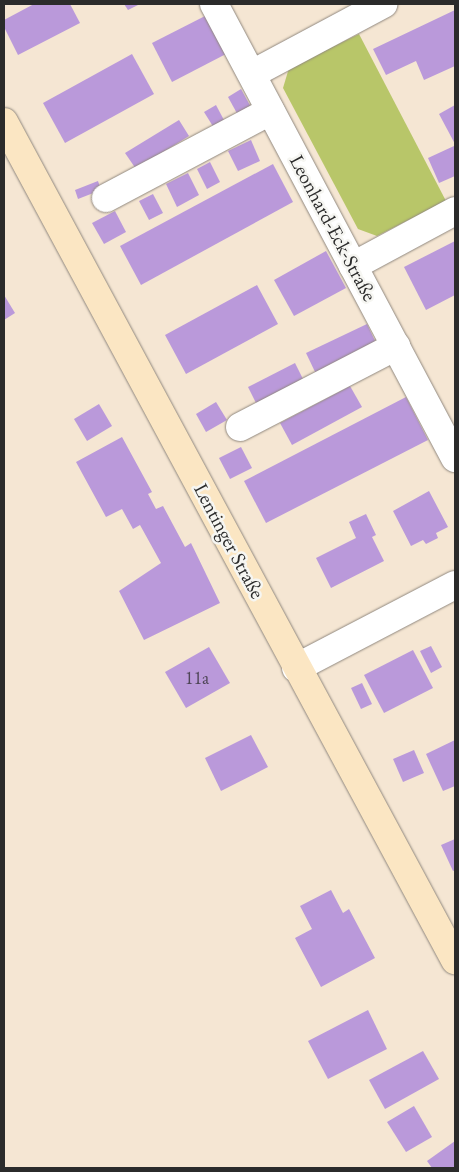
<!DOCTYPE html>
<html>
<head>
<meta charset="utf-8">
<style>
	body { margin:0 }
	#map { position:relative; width:459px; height:1172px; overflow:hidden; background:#f5e6d3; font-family:"EB Garamond",serif }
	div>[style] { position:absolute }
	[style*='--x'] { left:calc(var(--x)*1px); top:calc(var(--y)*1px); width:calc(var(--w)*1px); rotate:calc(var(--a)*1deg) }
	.green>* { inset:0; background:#b8c669 }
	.building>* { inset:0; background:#ba99da }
	.roads { filter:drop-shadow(0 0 1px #90887f) drop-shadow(0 0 1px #90887f) }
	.street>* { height:28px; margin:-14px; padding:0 14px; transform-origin:14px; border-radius:14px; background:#fff }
	.secondary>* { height:28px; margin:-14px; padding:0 14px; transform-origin:14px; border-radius:14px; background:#fbe6c3 }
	span { translate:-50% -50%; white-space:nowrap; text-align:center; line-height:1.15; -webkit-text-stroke:5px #f6f6f2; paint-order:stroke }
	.number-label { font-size:18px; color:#4f4657 }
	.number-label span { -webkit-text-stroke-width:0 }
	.street-label { font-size:20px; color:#2b2b2b }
	.frame { position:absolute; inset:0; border:5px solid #2b2b2b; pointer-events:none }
</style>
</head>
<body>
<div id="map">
	<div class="green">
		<div style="clip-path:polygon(359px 34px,446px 201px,377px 236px,358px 229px,283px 88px,289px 68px)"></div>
	</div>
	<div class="building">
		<div style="clip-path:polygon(34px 4px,70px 4px,80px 23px,18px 55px,4px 27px,4px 20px)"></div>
		<div style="clip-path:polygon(124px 4px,140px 4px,128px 10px)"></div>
		<div style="clip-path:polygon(455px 10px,455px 66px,424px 80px,416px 61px,386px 75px,373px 49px)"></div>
		<div style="clip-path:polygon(207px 15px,226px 54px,172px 82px,152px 43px)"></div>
		<div style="clip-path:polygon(132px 54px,154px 94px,65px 143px,43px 103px)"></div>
		<div style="clip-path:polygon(241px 89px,252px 109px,239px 117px,228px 97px)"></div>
		<div style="clip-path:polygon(216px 105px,225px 122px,214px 128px,204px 112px)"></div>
		<div style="clip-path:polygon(455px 105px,455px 144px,439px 114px)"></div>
		<div style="clip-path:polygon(179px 120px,189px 136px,136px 169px,125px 153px)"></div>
		<div style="clip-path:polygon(251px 140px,260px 161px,238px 171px,228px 151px)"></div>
		<div style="clip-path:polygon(454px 146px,455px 176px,439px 183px,428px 158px)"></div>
		<div style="clip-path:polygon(210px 162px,220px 182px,207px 189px,197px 169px)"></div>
		<div style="clip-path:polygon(273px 164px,293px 202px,141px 285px,120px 246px)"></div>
		<div style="clip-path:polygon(188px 173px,199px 195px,177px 207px,166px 184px)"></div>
		<div style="clip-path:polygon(98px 181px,101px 190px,78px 199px,75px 190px)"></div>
		<div style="clip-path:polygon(153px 194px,163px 213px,149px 220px,139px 201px)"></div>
		<div style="clip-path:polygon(115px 211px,126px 232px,104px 244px,92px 223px)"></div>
		<div style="clip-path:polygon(455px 241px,455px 295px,426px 310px,404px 267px)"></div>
		<div style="clip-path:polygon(326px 251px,346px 288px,294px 316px,274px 280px)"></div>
		<div style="clip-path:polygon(257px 285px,278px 324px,186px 374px,165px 335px)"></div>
		<div style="clip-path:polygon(4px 295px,15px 313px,4px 320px)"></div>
		<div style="clip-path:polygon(367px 324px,378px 347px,317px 376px,306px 353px)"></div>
		<div style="clip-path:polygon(295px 363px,304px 381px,257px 405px,248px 387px)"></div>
		<div style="clip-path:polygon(350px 386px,362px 407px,292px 445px,280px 423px)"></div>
		<div style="clip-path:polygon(406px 397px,428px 440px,266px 523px,244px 481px)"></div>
		<div style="clip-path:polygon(216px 402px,227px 420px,206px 432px,196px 414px)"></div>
		<div style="clip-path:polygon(99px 404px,112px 426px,87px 441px,74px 419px)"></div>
		<div style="clip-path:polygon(122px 437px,152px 492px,148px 494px,156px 509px,163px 506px,185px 547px,191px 543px,220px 603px,144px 640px,119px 591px,161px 563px,140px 525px,133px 529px,122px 509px,106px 517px,76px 462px)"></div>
		<div style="clip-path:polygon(241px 447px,252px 468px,230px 479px,219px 458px)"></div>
		<div style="clip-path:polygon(429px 491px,448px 527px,436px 533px,438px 538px,426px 544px,423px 540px,411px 546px,393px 511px)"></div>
		<div style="clip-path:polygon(366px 514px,376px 535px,372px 537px,384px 561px,331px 588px,316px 558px,356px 538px,349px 522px)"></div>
		<div style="clip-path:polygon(431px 646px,442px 667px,431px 673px,420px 651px)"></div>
		<div style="clip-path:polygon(209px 647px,230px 683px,186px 708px,165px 672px)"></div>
		<div style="clip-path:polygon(413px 650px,433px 688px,384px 713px,364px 675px)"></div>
		<div style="clip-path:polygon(362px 683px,372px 704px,361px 709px,351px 688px)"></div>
		<div style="clip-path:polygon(251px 735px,268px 767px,221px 791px,205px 758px)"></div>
		<div style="clip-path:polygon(455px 740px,455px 786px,443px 791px,426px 754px)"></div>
		<div style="clip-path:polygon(414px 750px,424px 773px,403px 782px,393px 759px)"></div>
		<div style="clip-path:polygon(455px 839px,455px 870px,453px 871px,441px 845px)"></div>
		<div style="clip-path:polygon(331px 890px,343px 913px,349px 909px,375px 958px,321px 987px,295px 938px,312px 929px,300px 906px)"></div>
		<div style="clip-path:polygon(368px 1010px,387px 1049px,328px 1079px,308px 1041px)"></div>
		<div style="clip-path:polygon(423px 1051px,439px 1079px,385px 1109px,369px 1080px)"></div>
		<div style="clip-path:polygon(414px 1106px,432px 1137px,406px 1152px,387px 1122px)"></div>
		<div style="clip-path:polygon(455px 1141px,455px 1168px,432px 1168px,427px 1161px)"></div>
	</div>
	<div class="roads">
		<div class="street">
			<div style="--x:214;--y:4;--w:514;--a:62.04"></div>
			<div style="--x:252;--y:74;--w:149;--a:-28.1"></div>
			<div style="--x:106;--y:198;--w:186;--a:-27.9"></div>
			<div style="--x:353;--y:266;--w:116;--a:-28.3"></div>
			<div style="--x:240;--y:427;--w:176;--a:-27.4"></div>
			<div style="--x:296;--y:668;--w:179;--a:-27.6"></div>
		</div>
		<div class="secondary">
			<div style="--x:4;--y:122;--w:952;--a:61.71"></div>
		</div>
	</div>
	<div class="number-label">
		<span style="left:197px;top:678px">11a</span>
	</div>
	<div class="street-label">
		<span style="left:333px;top:228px;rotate:62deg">Leonhard-Eck-Straße</span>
		<span style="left:229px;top:541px;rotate:62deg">Lentinger Straße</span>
	</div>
	<div class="frame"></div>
</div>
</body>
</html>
